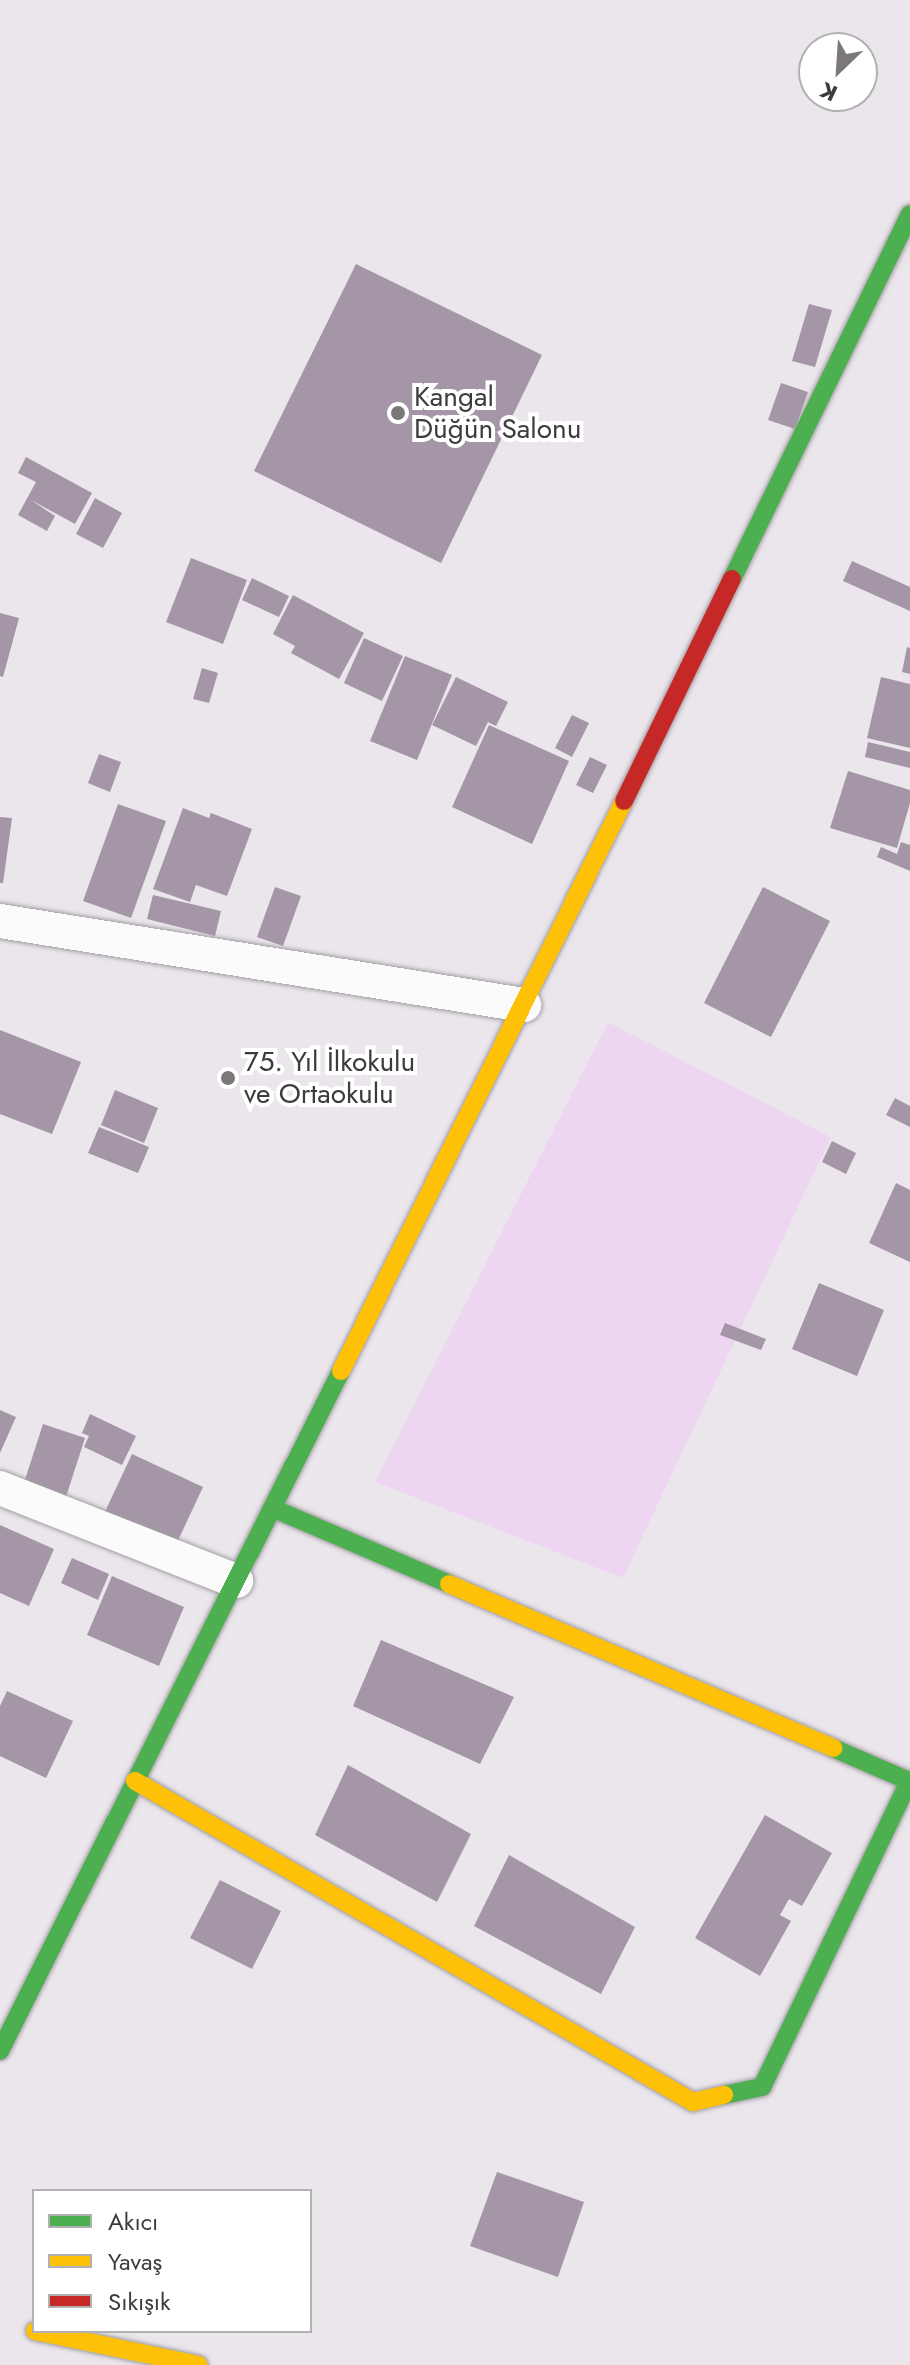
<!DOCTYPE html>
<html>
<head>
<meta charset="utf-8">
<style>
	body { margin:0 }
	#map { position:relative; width:910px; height:2365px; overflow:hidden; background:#ebe6ec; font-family:Jost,sans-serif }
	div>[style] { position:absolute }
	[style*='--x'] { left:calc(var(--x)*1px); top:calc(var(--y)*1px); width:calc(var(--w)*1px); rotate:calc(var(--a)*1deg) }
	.green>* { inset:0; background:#eed6f3 }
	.building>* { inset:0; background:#a496a6 }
	.roads { filter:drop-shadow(0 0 2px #a19ea2) drop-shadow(0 0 2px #a19ea2) }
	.street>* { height:34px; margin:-17px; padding:0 17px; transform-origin:17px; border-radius:17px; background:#fcfbfc }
	.fast>* { height:18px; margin:-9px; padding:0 9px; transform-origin:9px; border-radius:9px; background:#4caf50 }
	.slow>* { height:18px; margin:-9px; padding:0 9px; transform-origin:9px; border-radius:9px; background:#ffc107 }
	.jam>* { height:18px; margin:-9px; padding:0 9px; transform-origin:9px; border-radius:9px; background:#c62828 }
	.dots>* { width:22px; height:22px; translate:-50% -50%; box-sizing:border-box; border:4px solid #fff; border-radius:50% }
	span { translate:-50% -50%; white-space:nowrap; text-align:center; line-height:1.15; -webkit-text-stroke:8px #fff; paint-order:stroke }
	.poi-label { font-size:28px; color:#3e3b3e }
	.left { translate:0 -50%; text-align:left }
	.legend { position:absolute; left:32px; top:2189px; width:280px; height:144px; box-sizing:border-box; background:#fff; border:2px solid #b2b1b2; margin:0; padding:10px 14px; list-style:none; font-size:24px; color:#3e3b3e }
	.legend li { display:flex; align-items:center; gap:16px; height:40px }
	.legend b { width:40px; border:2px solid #b2b1b2 }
	.north { position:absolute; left:798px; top:32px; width:80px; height:80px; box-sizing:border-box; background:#fff; border:2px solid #b2b1b2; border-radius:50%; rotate:205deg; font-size:22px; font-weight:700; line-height:32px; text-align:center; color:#3e3b3e }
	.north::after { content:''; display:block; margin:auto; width:28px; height:36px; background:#7b777b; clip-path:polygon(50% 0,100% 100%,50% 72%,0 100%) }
</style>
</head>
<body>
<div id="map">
	<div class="green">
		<div style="clip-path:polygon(608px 1022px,831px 1137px,623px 1578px,375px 1482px)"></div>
	</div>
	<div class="building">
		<div style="clip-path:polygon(356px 264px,542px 355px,441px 563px,254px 471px)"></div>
		<div style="clip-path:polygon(809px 304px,832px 310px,815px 367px,792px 361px)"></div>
		<div style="clip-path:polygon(781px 383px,808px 392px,795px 429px,768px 420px)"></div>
		<div style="clip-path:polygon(26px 457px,92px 493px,75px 524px,31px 500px,55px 516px,47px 531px,18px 515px,36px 482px,18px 473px)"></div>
		<div style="clip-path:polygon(95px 498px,122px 513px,103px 548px,76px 534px)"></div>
		<div style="clip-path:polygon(191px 558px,247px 580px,223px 644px,166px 622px)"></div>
		<div style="clip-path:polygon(852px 561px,910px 587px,910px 611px,843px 581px)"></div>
		<div style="clip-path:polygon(252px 578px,289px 596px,279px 617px,242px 600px)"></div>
		<div style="clip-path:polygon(293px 595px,364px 633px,339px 679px,291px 653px,295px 646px,273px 634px)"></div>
		<div style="clip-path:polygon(0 613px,19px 618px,3px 677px,0 676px)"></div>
		<div style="clip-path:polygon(364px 638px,403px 656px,382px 701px,344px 683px)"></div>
		<div style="clip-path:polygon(907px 647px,910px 648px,910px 674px,902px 672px)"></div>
		<div style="clip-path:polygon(405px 656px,452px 675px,417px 760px,370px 741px)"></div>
		<div style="clip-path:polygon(202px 668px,218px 673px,209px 703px,193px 699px)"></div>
		<div style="clip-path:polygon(456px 677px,508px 702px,496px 726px,488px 722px,476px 746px,432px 725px)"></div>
		<div style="clip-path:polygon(881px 677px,910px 684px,910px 748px,867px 738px)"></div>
		<div style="clip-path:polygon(572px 715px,589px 723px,572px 757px,555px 748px)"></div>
		<div style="clip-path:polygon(489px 725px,569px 761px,532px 844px,452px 807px)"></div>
		<div style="clip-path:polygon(868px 742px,910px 752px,910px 768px,865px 757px)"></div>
		<div style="clip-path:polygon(99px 754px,121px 762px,110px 792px,88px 783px)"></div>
		<div style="clip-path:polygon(590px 757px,607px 765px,593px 793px,576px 785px)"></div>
		<div style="clip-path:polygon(848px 771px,910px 790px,910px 803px,897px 848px,830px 828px)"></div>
		<div style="clip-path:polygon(118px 804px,166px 821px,131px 918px,83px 901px)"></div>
		<div style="clip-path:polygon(183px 808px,209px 818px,211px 813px,252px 829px,227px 896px,196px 885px,190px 902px,153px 889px)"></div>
		<div style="clip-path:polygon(0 817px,12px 818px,3px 883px,0 883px)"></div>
		<div style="clip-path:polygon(901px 842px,910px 845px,910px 871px,877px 857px,881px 847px,897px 854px)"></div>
		<div style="clip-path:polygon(275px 887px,301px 896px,283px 946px,257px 937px)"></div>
		<div style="clip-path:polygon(763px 887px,830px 921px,771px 1037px,704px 1003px)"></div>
		<div style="clip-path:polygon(153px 895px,221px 911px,215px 936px,147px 919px)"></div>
		<div style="clip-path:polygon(0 1030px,81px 1062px,52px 1134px,0 1114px)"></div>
		<div style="clip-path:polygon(115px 1090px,158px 1108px,144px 1143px,101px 1125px)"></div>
		<div style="clip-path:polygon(895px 1098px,910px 1106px,910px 1127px,886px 1115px)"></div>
		<div style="clip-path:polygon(99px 1127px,149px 1147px,138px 1173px,88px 1153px)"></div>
		<div style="clip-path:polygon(832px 1141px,856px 1153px,846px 1174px,822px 1162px)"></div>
		<div style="clip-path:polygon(896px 1183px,910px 1190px,910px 1262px,869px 1243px)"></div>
		<div style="clip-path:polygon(819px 1283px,884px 1310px,857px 1376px,792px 1349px)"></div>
		<div style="clip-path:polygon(725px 1323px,766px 1339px,761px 1350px,720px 1335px)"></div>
		<div style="clip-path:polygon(0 1410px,16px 1417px,0 1453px)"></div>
		<div style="clip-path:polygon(90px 1414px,136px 1436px,122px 1465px,84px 1447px,89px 1436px,82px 1433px)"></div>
		<div style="clip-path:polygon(43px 1424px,85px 1438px,64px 1503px,22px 1489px)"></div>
		<div style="clip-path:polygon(132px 1454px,203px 1487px,174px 1549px,103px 1516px)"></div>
		<div style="clip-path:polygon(0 1525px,54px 1549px,29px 1606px,0 1593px)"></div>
		<div style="clip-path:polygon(72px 1558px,109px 1574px,98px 1600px,61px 1583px)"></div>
		<div style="clip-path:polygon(112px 1576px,184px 1607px,159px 1666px,87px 1635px)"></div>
		<div style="clip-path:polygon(381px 1640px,514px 1697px,480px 1764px,353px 1706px)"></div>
		<div style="clip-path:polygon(7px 1691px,73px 1721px,46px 1778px,0 1756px,0 1706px)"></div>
		<div style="clip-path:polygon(348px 1765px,471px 1834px,437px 1902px,315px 1835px)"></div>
		<div style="clip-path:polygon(765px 1815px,832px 1853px,802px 1906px,789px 1899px,780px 1915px,791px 1921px,760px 1976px,695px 1938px)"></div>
		<div style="clip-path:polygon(509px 1855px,635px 1927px,601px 1994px,474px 1926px)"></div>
		<div style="clip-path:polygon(220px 1880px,281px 1911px,252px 1969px,190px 1938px)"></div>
		<div style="clip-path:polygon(497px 2172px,584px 2202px,558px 2277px,470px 2246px)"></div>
	</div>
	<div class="roads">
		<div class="street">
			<div style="--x:0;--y:921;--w:531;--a:9.11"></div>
			<div style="--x:0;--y:1488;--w:254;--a:21.5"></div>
		</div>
		<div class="fast">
			<div style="--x:732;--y:579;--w:406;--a:-64"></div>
			<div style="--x:272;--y:1508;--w:193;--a:23.2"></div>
			<div style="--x:0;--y:2051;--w:761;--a:-63.37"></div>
			<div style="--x:724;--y:2095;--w:39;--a:-12"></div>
			<div style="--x:762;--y:2087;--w:339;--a:-64.3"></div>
			<div style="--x:909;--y:1781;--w:83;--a:-156.5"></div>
		</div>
		<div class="slow">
			<div style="--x:341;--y:1371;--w:636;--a:-63.6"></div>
			<div style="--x:449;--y:1584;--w:418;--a:23.1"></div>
			<div style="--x:135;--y:1781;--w:644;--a:29.91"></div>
			<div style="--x:693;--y:2102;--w:32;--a:-13"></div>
			<div style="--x:35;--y:2331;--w:167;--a:11.7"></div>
		</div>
		<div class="jam">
			<div style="--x:624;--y:801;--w:247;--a:-64.1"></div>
		</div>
	</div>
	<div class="dots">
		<div style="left:398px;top:413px;background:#7b777b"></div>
		<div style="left:228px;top:1078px;background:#7b777b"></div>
	</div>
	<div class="poi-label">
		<span class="left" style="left:414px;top:413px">Kangal<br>Düğün Salonu</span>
		<span class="left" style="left:244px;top:1078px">75. Yıl İlkokulu<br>ve Ortaokulu</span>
	</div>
	<ul class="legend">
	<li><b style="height:10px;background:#4caf50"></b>Akıcı</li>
	<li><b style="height:10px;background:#ffc107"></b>Yavaş</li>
	<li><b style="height:10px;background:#c62828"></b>Sıkışık</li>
	</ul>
	<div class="north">K</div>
</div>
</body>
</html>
